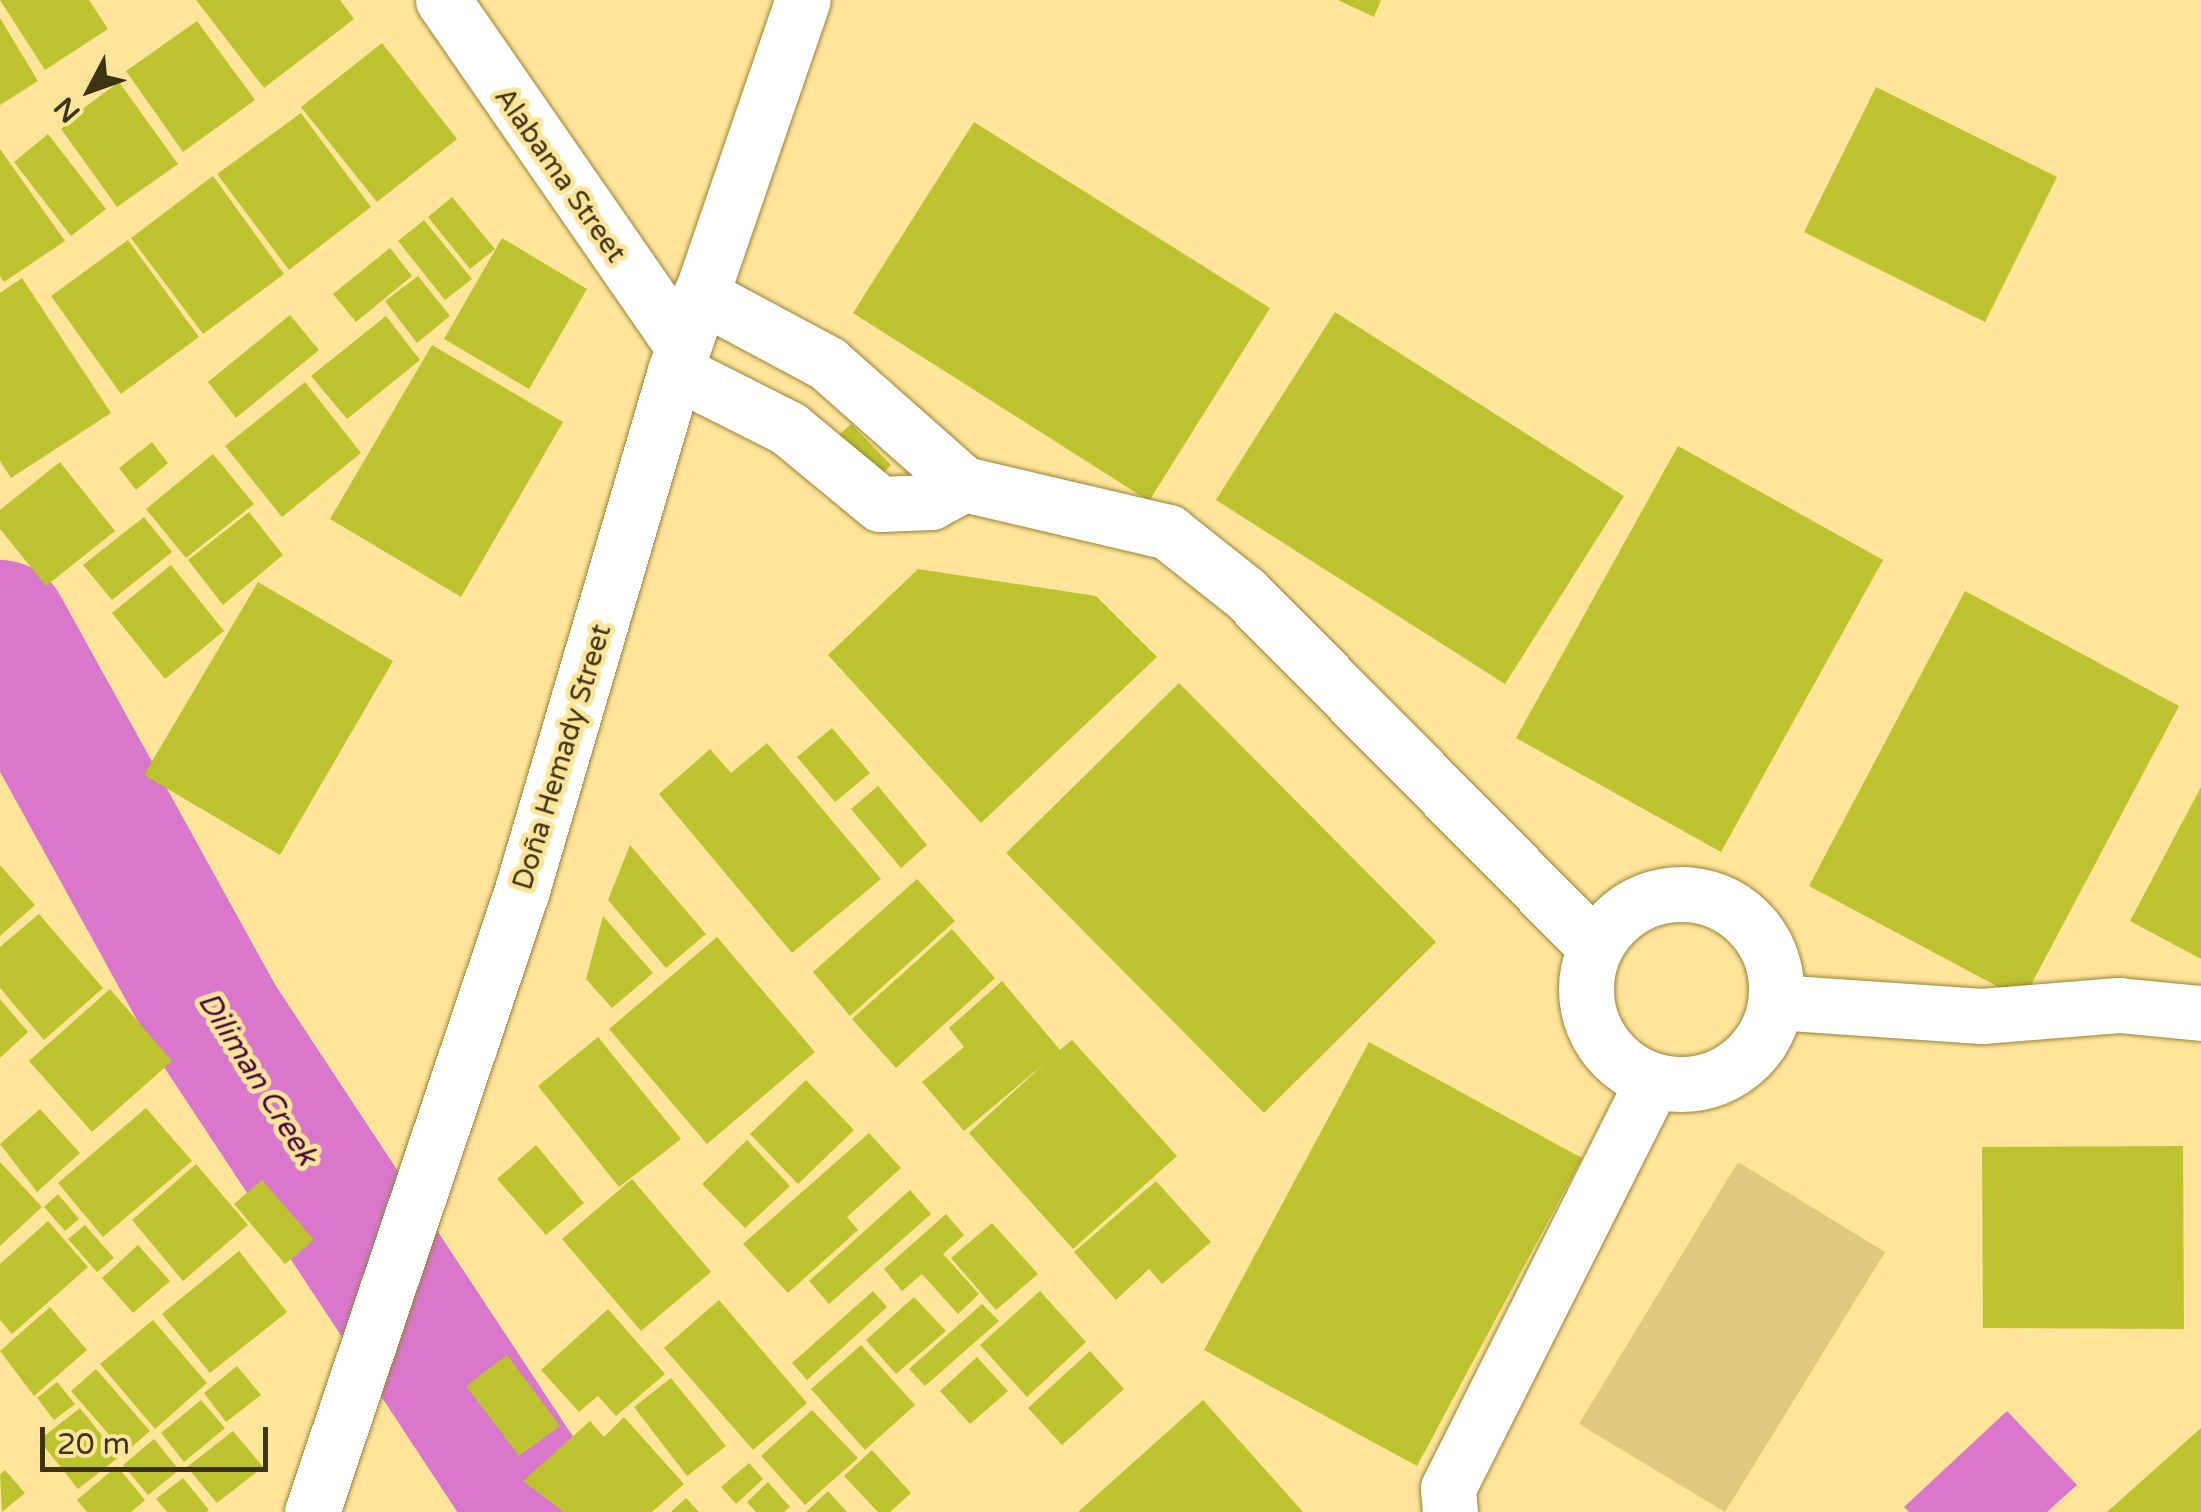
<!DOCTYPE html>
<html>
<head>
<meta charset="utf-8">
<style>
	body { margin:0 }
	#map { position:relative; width:2201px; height:1512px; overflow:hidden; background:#fee59a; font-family:"Varela Round",sans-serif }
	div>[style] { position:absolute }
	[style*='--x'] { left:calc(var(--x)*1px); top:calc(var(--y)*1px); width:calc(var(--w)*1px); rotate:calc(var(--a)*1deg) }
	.green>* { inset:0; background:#e0c87e }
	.water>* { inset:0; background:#d977cc }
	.river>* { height:138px; margin:-69px; padding:0 69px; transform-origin:69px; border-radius:69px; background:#d977cc }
	.building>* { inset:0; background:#bdc32f }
	.roads { filter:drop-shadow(0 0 2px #998237) drop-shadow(0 0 2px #998237) }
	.minor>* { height:55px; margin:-27.5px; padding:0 27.5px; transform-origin:27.5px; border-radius:27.5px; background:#fff }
	.minor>.ring { margin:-27.5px; padding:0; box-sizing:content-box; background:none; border:55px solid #fff; border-radius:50% }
	.tertiary>* { height:55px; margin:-27.5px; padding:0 27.5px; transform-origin:27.5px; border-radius:27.5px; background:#fff }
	span { translate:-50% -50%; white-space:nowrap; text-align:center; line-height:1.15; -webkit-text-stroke:10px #fee59a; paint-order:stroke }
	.street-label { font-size:28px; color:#3d3414 }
	.water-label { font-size:30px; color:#470841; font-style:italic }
	.north { position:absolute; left:40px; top:40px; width:100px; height:100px; -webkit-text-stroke:8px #fee59a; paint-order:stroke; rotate:229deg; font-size:28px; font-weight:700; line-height:40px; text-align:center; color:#3d3414 }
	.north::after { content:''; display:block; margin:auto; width:35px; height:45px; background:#3d3414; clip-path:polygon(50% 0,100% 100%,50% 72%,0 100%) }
	.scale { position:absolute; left:40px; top:1427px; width:228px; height:45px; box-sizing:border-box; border:5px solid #3d3414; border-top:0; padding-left:12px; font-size:30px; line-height:35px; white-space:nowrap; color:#3d3414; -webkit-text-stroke:8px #fee59a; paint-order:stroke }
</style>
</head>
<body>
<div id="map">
	<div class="green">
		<div style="clip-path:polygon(1738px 1162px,1885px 1252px,1725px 1512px,1579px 1424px)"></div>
	</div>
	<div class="water">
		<div style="clip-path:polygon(2007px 1411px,2077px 1485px,2047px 1512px,1909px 1512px,1904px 1507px)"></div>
	</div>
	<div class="river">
		<div style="--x:0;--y:629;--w:453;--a:61.1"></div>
		<div style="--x:219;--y:1025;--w:583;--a:56.61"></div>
	</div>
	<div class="building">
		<div style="clip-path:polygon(0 0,89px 0,108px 29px,45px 70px)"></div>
		<div style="clip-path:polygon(196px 0,340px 0,354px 19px,264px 88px)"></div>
		<div style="clip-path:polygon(1338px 0,1381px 0,1374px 17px)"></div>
		<div style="clip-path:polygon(0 18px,38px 81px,0 105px)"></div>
		<div style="clip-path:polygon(197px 21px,255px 100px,183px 152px,126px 71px)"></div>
		<div style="clip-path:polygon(382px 43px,457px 139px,377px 202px,301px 107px)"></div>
		<div style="clip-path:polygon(119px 82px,178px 164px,117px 207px,59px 126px)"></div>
		<div style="clip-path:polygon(1876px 87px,2057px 177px,1985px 322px,1804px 232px)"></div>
		<div style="clip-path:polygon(301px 113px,371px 207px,289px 270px,217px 174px)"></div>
		<div style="clip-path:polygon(974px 122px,1270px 308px,1149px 501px,853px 313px)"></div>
		<div style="clip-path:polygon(48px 134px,106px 209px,71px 236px,14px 162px)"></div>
		<div style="clip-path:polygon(0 149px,65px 241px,4px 282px,0 276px)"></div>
		<div style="clip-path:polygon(213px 176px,284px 274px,203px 334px,131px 238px)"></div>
		<div style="clip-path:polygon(452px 197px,495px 249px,470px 269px,428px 217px)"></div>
		<div style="clip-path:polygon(424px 220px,472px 279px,445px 300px,398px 241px)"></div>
		<div style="clip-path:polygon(502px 238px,587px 289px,529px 389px,444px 339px)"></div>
		<div style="clip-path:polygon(128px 240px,199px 337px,121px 394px,51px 296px)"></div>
		<div style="clip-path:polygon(390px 248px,412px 276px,356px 322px,333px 294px)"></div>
		<div style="clip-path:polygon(418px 276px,450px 316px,417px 343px,385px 301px)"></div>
		<div style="clip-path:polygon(22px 278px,111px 413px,11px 478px,0 461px,0 293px)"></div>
		<div style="clip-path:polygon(1335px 312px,1624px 496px,1505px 684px,1216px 500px)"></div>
		<div style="clip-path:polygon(290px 315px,319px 350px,236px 418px,208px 382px)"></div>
		<div style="clip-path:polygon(386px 316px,420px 360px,347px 419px,311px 376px)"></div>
		<div style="clip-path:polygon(432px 345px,563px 422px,461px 597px,330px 519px)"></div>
		<div style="clip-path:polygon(305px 382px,361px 453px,282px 517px,225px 446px)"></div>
		<div style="clip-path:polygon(851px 424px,891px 465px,870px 487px,829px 444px)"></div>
		<div style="clip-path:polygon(152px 442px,168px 463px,136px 490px,119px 468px)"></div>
		<div style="clip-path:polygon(1678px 446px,1883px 560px,1721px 852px,1516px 738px)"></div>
		<div style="clip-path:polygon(213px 454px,254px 504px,186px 558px,146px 509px)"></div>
		<div style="clip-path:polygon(60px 462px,115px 531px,46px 586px,0 529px,0 510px)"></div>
		<div style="clip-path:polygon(249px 512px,283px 555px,223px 605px,188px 560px)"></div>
		<div style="clip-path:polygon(144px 517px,172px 552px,112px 600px,83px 565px)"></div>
		<div style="clip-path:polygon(171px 565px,224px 631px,165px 679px,112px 613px)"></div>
		<div style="clip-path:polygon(918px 569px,1096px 596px,1157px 657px,981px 823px,828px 655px)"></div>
		<div style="clip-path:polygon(258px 582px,393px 661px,280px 855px,144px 775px)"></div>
		<div style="clip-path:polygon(1965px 591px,2179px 706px,2023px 1000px,1809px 886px)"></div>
		<div style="clip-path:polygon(1179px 683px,1436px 942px,1264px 1113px,1006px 853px)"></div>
		<div style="clip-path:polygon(832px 728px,870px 773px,835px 802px,797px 757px)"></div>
		<div style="clip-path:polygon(767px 743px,881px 879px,792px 953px,659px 794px,710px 749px,731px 773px)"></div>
		<div style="clip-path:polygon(878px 786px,927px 845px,901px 868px,851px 809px)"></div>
		<div style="clip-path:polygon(2201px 787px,2201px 959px,2130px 921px)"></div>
		<div style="clip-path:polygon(630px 845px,706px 934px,666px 968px,608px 900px)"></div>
		<div style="clip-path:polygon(0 865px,35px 905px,0 936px)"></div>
		<div style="clip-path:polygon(917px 879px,955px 921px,850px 1016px,813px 972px)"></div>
		<div style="clip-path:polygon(39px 914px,103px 988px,44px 1040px,0 988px,0 947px)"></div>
		<div style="clip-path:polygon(603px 916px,653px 973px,612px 1008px,586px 979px)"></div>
		<div style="clip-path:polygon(952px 929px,995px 978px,896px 1068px,852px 1019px)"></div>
		<div style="clip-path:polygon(717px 937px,815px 1052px,707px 1144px,609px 1029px)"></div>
		<div style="clip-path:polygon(1002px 981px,1060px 1050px,1072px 1040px,1177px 1156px,1073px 1249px,969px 1133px,1045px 1063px,964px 1131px,922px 1082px,964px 1047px,949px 1028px)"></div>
		<div style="clip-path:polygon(110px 989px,172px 1061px,92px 1132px,29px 1061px)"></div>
		<div style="clip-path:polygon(0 999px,28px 1032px,0 1058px)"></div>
		<div style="clip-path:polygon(598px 1037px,681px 1139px,619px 1187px,538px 1086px)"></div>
		<div style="clip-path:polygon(1369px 1042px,1582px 1158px,1417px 1466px,1204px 1350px)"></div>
		<div style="clip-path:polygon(806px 1080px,854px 1130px,798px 1184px,750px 1134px)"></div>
		<div style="clip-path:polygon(146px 1108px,192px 1161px,103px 1237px,58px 1183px)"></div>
		<div style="clip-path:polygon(40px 1109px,80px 1153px,37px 1192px,0 1144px)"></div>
		<div style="clip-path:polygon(869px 1133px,901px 1168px,847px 1217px,858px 1230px,788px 1293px,743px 1244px)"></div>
		<div style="clip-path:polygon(747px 1140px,790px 1186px,745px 1228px,702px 1184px)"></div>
		<div style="clip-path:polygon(536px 1145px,584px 1203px,546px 1235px,497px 1179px)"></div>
		<div style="clip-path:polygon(2183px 1146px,2184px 1329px,1983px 1328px,1982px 1147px)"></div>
		<div style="clip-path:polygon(0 1162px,42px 1207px,0 1246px)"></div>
		<div style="clip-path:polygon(196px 1164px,248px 1225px,183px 1281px,132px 1220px)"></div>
		<div style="clip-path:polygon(632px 1179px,711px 1272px,641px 1331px,562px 1239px)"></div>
		<div style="clip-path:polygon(262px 1180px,314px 1240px,285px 1264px,234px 1204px)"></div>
		<div style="clip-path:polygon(1156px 1181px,1211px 1242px,1162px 1284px,1149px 1269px,1116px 1300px,1074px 1252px)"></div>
		<div style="clip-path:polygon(910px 1190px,931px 1214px,829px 1304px,809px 1281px)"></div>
		<div style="clip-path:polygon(58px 1194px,79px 1219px,65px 1231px,44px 1207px)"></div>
		<div style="clip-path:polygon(946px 1214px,964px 1235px,943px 1254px,979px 1294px,958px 1314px,922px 1274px,902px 1291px,884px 1269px)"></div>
		<div style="clip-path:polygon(48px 1221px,88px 1267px,12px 1334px,0 1320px,0 1264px)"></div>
		<div style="clip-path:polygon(992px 1223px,1038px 1274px,996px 1310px,951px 1258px)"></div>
		<div style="clip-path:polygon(85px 1225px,114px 1258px,97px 1272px,68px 1239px)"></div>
		<div style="clip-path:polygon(138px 1245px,170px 1281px,133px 1313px,102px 1278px)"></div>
		<div style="clip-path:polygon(239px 1251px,287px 1312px,210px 1373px,162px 1314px)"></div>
		<div style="clip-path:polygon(873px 1291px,887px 1307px,807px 1380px,792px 1363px)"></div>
		<div style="clip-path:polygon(1040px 1291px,1086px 1342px,1027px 1397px,980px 1345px)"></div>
		<div style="clip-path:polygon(914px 1297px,946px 1331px,896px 1374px,866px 1340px)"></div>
		<div style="clip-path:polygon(719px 1300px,807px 1403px,753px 1450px,664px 1348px)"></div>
		<div style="clip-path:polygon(982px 1304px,999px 1321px,925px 1386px,909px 1369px)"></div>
		<div style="clip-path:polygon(50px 1307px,87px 1350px,34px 1396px,0 1351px)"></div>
		<div style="clip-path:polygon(608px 1309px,665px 1374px,616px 1416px,598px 1396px,579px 1412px,541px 1370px)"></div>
		<div style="clip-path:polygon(153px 1320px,207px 1383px,155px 1429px,100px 1364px)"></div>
		<div style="clip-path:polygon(861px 1345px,915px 1405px,865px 1450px,811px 1389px)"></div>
		<div style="clip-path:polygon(1090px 1351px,1124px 1389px,1062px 1445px,1028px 1408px)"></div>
		<div style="clip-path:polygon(507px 1355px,560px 1426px,519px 1456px,466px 1386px)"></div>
		<div style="clip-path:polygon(977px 1357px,1008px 1391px,970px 1424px,940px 1391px)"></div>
		<div style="clip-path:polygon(237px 1366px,261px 1395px,226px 1422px,204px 1393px)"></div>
		<div style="clip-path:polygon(96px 1369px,150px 1431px,125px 1453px,71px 1391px)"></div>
		<div style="clip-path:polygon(671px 1378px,726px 1446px,687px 1476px,634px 1407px)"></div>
		<div style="clip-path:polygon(57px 1382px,75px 1404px,54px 1420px,37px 1398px)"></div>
		<div style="clip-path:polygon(201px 1400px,225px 1428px,184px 1462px,161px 1433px)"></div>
		<div style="clip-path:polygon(1203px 1400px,1303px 1512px,1078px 1512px)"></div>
		<div style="clip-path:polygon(80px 1408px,119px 1457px,78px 1489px,39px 1440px)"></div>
		<div style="clip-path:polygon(812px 1410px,858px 1458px,805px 1505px,761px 1456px)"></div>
		<div style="clip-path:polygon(624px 1417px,684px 1484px,652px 1512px,564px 1512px,523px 1481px,590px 1421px,604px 1437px)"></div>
		<div style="clip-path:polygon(2201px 1428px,2201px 1512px,2107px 1512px)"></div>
		<div style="clip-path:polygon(233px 1431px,263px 1467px,217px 1503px,187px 1467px)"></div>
		<div style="clip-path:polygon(154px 1439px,179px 1470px,148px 1495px,123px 1465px)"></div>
		<div style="clip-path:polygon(872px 1450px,911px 1493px,890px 1512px,878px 1512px,844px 1476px)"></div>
		<div style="clip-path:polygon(749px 1463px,763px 1479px,736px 1504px,721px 1487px)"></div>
		<div style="clip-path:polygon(117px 1466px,145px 1500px,131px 1512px,87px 1512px,77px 1500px)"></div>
		<div style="clip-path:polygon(5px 1470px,25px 1493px,2px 1512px,0 1474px)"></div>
		<div style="clip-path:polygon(183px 1478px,209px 1510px,207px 1512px,167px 1512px,156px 1499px)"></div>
		<div style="clip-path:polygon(768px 1482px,790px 1507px,784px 1512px,756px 1512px,747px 1502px)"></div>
		<div style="clip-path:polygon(828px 1491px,847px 1512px,806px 1512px)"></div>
		<div style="clip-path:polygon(686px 1498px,699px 1512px,671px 1512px)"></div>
	</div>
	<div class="roads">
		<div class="minor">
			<div style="--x:443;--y:0;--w:421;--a:55.3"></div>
			<div style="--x:700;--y:295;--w:144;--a:28.2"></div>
			<div style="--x:827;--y:363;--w:183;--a:41.5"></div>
			<div style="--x:964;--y:484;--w:210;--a:13.2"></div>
			<div style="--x:1168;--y:532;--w:98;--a:38.4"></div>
			<div style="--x:1245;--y:593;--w:498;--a:45.3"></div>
			<div style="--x:675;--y:371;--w:127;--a:26.8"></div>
			<div style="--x:788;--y:428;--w:119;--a:39.6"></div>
			<div style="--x:880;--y:504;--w:51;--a:-2.2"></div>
			<div style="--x:931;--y:502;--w:38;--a:-29"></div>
			<div class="ring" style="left:1586px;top:894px;width:135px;height:135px"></div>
			<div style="--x:1776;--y:1002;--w:206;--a:3.9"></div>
			<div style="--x:1982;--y:1016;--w:137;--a:-4.6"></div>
			<div style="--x:2119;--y:1005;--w:82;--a:5.6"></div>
			<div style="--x:1450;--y:1512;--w:24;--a:-95"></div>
			<div style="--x:1448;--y:1488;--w:456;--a:-63.3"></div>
		</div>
		<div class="tertiary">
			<div style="--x:312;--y:1512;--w:656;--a:-71.34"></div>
			<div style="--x:522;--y:890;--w:541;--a:-73.57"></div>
			<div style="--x:675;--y:371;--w:392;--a:-71"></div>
		</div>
	</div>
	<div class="street-label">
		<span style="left:560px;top:175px;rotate:55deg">Alabama Street</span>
		<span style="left:562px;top:757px;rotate:-73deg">Doña Hemady Street</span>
	</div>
	<div class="water-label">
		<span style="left:257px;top:1079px;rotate:58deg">Diliman Creek</span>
	</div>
	<div class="north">N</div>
	<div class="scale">20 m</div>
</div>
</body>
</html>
